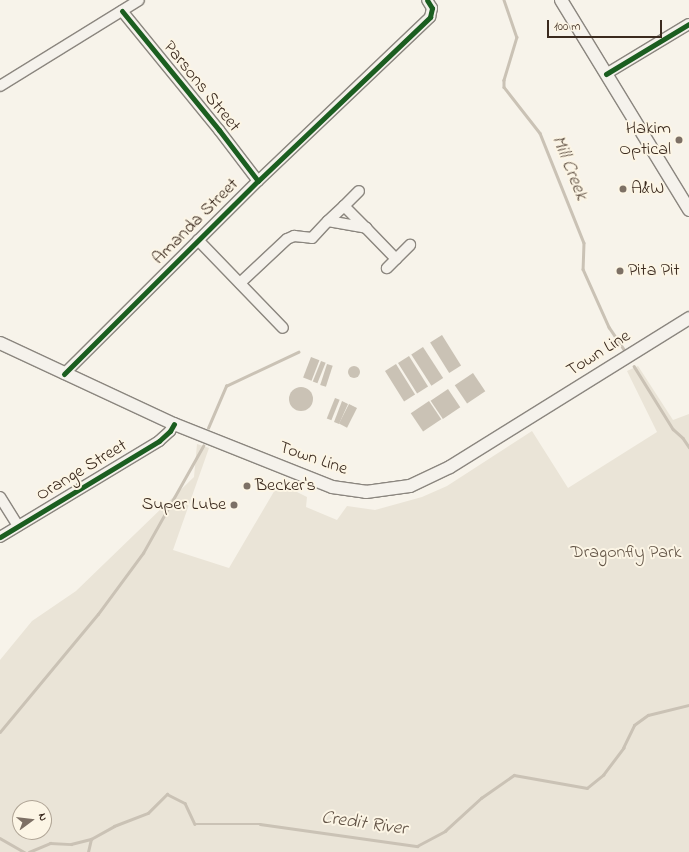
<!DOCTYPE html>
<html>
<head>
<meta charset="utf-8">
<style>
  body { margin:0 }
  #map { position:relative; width:689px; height:852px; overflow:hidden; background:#f7f3ea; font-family:"Indie Flower",sans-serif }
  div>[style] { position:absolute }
  .green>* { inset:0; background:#eae4d7 }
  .water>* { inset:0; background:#cac2b5; transform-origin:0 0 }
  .round { border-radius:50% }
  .stream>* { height:2.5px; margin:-1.25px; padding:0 1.25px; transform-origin:1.25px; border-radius:1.25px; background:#cac2b5 }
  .roads { filter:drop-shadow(1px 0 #8b867f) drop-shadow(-1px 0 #8b867f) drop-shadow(0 1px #8b867f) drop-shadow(0 -1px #8b867f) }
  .minor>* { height:10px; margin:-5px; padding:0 5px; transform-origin:5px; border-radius:5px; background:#f5f2ec }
  .major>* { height:12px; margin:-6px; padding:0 6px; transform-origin:6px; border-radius:6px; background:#f5f2ec }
  .cycleway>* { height:5px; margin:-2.5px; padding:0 2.5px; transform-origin:2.5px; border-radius:2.5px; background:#1b5e20 }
  .dots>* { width:11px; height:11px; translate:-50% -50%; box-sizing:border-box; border:2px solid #fcf5e5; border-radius:50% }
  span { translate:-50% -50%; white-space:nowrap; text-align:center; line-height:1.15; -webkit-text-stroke:4px #fcf5e5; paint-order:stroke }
  .street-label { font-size:18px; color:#3b2a1e }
  .poi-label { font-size:18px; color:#3b2a1e }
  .right { translate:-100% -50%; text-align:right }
  .left { translate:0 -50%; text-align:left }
  .park-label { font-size:18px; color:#645648 }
  .water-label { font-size:19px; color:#605144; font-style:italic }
  .north { position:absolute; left:12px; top:800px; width:40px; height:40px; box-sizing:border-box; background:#fcf5e5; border:1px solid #afa495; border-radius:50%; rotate:75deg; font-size:11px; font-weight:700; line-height:16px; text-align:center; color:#3b2a1e }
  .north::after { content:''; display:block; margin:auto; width:14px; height:18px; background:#7d7065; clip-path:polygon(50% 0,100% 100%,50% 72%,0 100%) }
  .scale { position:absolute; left:547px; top:20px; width:115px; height:18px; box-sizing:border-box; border:2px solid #3b2a1e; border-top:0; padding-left:5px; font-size:12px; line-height:14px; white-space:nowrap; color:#3b2a1e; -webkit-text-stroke:3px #fcf5e5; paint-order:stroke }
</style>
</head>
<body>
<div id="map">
  <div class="green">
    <div style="clip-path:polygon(evenodd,638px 366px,673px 420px,689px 414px,689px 852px,0 852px,0 660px,32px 621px,76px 591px,194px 477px,197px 444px,209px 448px,173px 550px,229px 568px,279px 483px,307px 497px,306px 507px,337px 520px,347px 506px,375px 510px,422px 497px,447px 486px,532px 431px,568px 488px,657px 432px,627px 371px,638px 366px,20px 808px,44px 808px,44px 832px,20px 832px,20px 808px)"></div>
  </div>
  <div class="water">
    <div style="left:442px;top:335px;width:36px;height:14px;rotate:58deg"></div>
    <div style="left:423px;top:347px;width:37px;height:14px;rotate:57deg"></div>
    <div style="left:409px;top:356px;width:36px;height:13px;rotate:58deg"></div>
    <div style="left:311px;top:357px;width:9px;height:22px;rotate:21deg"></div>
    <div style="left:321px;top:361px;width:5px;height:22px;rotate:22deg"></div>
    <div style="left:327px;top:364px;width:6px;height:22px;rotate:18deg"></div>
    <div style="left:396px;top:364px;width:36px;height:13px;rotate:58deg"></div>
    <div class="round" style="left:348px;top:366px;width:12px;height:12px"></div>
    <div style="left:473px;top:373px;width:22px;height:22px;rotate:56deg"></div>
    <div class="round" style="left:289px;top:387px;width:24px;height:24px"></div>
    <div style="left:448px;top:389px;width:22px;height:21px;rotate:56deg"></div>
    <div style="left:335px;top:398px;width:5px;height:22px;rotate:22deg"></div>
    <div style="clip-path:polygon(342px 401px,348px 404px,339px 424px,334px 422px)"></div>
    <div style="left:429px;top:401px;width:22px;height:22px;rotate:56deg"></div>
    <div style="left:349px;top:404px;width:9px;height:22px;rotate:27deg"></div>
  </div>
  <div class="stream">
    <div style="left:504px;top:0;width:39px;rotate:71deg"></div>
    <div style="left:517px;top:37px;width:45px;rotate:106.8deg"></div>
    <div style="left:504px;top:80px;width:7px;rotate:90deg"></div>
    <div style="left:504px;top:87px;width:58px;rotate:52deg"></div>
    <div style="left:540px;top:133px;width:118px;rotate:68.2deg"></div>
    <div style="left:584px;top:243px;width:26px;rotate:92deg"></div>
    <div style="left:583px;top:269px;width:64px;rotate:65.9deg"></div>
    <div style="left:609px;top:327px;width:29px;rotate:56deg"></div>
    <div style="left:634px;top:366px;width:74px;rotate:58.2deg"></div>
    <div style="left:673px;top:429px;width:13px;rotate:42deg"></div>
    <div style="left:683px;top:438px;width:11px;rotate:56deg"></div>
    <div style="left:208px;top:428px;width:46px;rotate:-66.8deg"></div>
    <div style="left:226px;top:386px;width:80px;rotate:-25.3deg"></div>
    <div style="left:0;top:732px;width:153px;rotate:-50.3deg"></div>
    <div style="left:98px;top:614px;width:76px;rotate:-53.6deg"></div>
    <div style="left:143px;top:553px;width:123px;rotate:-60.7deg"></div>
    <div style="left:0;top:838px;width:28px;rotate:30deg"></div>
    <div style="left:29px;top:852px;width:23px;rotate:-23deg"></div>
    <div style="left:50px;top:843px;width:21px;rotate:3deg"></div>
    <div style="left:71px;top:844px;width:21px;rotate:-14deg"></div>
    <div style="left:91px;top:839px;width:26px;rotate:-29deg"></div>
    <div style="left:114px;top:826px;width:36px;rotate:-21deg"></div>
    <div style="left:148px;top:813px;width:27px;rotate:-45deg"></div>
    <div style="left:167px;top:794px;width:20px;rotate:27deg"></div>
    <div style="left:185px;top:803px;width:23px;rotate:65deg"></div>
    <div style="left:195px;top:824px;width:65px"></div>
    <div style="left:260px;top:824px;width:159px;rotate:8deg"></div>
    <div style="left:417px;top:846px;width:32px;rotate:-28deg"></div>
    <div style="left:445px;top:831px;width:49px;rotate:-42.5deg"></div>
    <div style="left:481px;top:798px;width:40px;rotate:-34.9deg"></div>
    <div style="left:514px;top:775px;width:74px;rotate:10.1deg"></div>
    <div style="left:587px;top:788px;width:21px;rotate:-39deg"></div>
    <div style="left:603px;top:775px;width:34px;rotate:-53deg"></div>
    <div style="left:623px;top:748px;width:25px;rotate:-64deg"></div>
    <div style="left:634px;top:725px;width:17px;rotate:-36deg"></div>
    <div style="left:648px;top:715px;width:42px;rotate:-13.7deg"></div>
    <div style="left:88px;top:852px;width:13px;rotate:-77deg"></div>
  </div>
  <div class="roads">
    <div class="minor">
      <div style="left:122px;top:11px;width:154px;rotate:50.8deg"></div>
      <div style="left:219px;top:130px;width:64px;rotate:52.6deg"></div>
      <div style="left:606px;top:74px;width:97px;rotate:-31.1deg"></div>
      <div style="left:0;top:86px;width:163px;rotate:-31.7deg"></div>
      <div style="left:344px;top:206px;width:21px;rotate:-45deg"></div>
      <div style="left:328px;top:221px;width:22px;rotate:-43deg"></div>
      <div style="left:344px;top:206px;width:31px;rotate:45deg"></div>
      <div style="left:198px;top:240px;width:122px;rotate:46deg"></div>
      <div style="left:396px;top:259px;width:20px;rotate:-45deg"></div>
      <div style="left:240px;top:283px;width:64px;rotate:-43.1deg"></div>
      <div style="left:287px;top:239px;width:8px;rotate:-23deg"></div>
      <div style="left:294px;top:236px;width:18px;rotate:6deg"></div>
      <div style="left:312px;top:238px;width:23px;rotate:-47deg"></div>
      <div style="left:328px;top:221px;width:39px;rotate:10deg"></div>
      <div style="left:366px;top:228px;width:43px;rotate:45.9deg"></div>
      <div style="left:396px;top:259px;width:13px;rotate:135deg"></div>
      <div style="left:64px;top:374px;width:274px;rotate:-44.9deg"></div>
      <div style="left:258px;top:181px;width:238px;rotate:-43.6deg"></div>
      <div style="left:430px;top:17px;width:9px;rotate:-77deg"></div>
      <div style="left:432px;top:8px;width:9px;rotate:-122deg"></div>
      <div style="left:0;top:497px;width:34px;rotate:58deg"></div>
      <div style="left:0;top:537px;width:186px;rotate:-31.1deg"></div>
      <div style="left:159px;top:441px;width:15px;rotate:-42deg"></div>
      <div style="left:170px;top:431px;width:8px;rotate:-60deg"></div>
    </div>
    <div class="major">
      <div style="left:561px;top:0;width:246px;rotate:58.6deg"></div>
      <div style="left:0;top:343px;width:192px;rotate:25deg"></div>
      <div style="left:174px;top:424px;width:170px;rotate:21.7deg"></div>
      <div style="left:332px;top:487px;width:34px;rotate:8deg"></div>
      <div style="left:366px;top:492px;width:44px;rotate:-7.8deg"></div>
      <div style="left:410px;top:486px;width:44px;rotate:-25.4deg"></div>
      <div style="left:450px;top:467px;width:282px;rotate:-31.9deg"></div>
    </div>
  </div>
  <div class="cycleway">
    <div style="left:122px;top:11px;width:154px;rotate:50.8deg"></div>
    <div style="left:219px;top:130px;width:64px;rotate:52.6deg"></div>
    <div style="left:606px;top:74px;width:97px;rotate:-31.1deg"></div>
    <div style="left:64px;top:374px;width:274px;rotate:-44.9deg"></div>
    <div style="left:258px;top:181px;width:238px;rotate:-43.6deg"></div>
    <div style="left:430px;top:17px;width:9px;rotate:-77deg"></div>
    <div style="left:432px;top:8px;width:9px;rotate:-122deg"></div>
    <div style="left:0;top:537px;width:186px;rotate:-31.1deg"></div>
    <div style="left:159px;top:441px;width:15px;rotate:-42deg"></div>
    <div style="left:170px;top:431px;width:8px;rotate:-60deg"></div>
  </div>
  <div class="dots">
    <div style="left:679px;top:140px;background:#7d7065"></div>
    <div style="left:623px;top:189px;background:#7d7065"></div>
    <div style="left:620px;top:271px;background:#7d7065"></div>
    <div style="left:247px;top:486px;background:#7d7065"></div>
    <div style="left:234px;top:505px;background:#7d7065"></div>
  </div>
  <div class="street-label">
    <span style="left:201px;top:87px;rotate:51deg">Parsons Street</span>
    <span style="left:196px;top:222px;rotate:-45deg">Amanda Street</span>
    <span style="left:599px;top:354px;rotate:-32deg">Town Line</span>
    <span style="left:313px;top:459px;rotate:19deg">Town Line</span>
    <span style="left:82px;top:471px;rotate:-31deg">Orange Street</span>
  </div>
  <div class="poi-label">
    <span class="right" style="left:671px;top:140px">Hakim<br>Optical</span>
    <span class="left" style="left:631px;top:189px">A&amp;W</span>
    <span class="left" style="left:628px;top:271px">Pita Pit</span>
    <span class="left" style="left:255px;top:486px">Becker's</span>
    <span class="right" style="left:226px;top:505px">Super Lube</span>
  </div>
  <div class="park-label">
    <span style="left:626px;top:553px">Dragonfly Park</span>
  </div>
  <div class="water-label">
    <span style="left:569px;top:168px;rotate:68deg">Mill Creek</span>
    <span style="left:364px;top:824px;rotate:8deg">Credit River</span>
  </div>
  <div class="north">N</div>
  <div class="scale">100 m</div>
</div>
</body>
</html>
